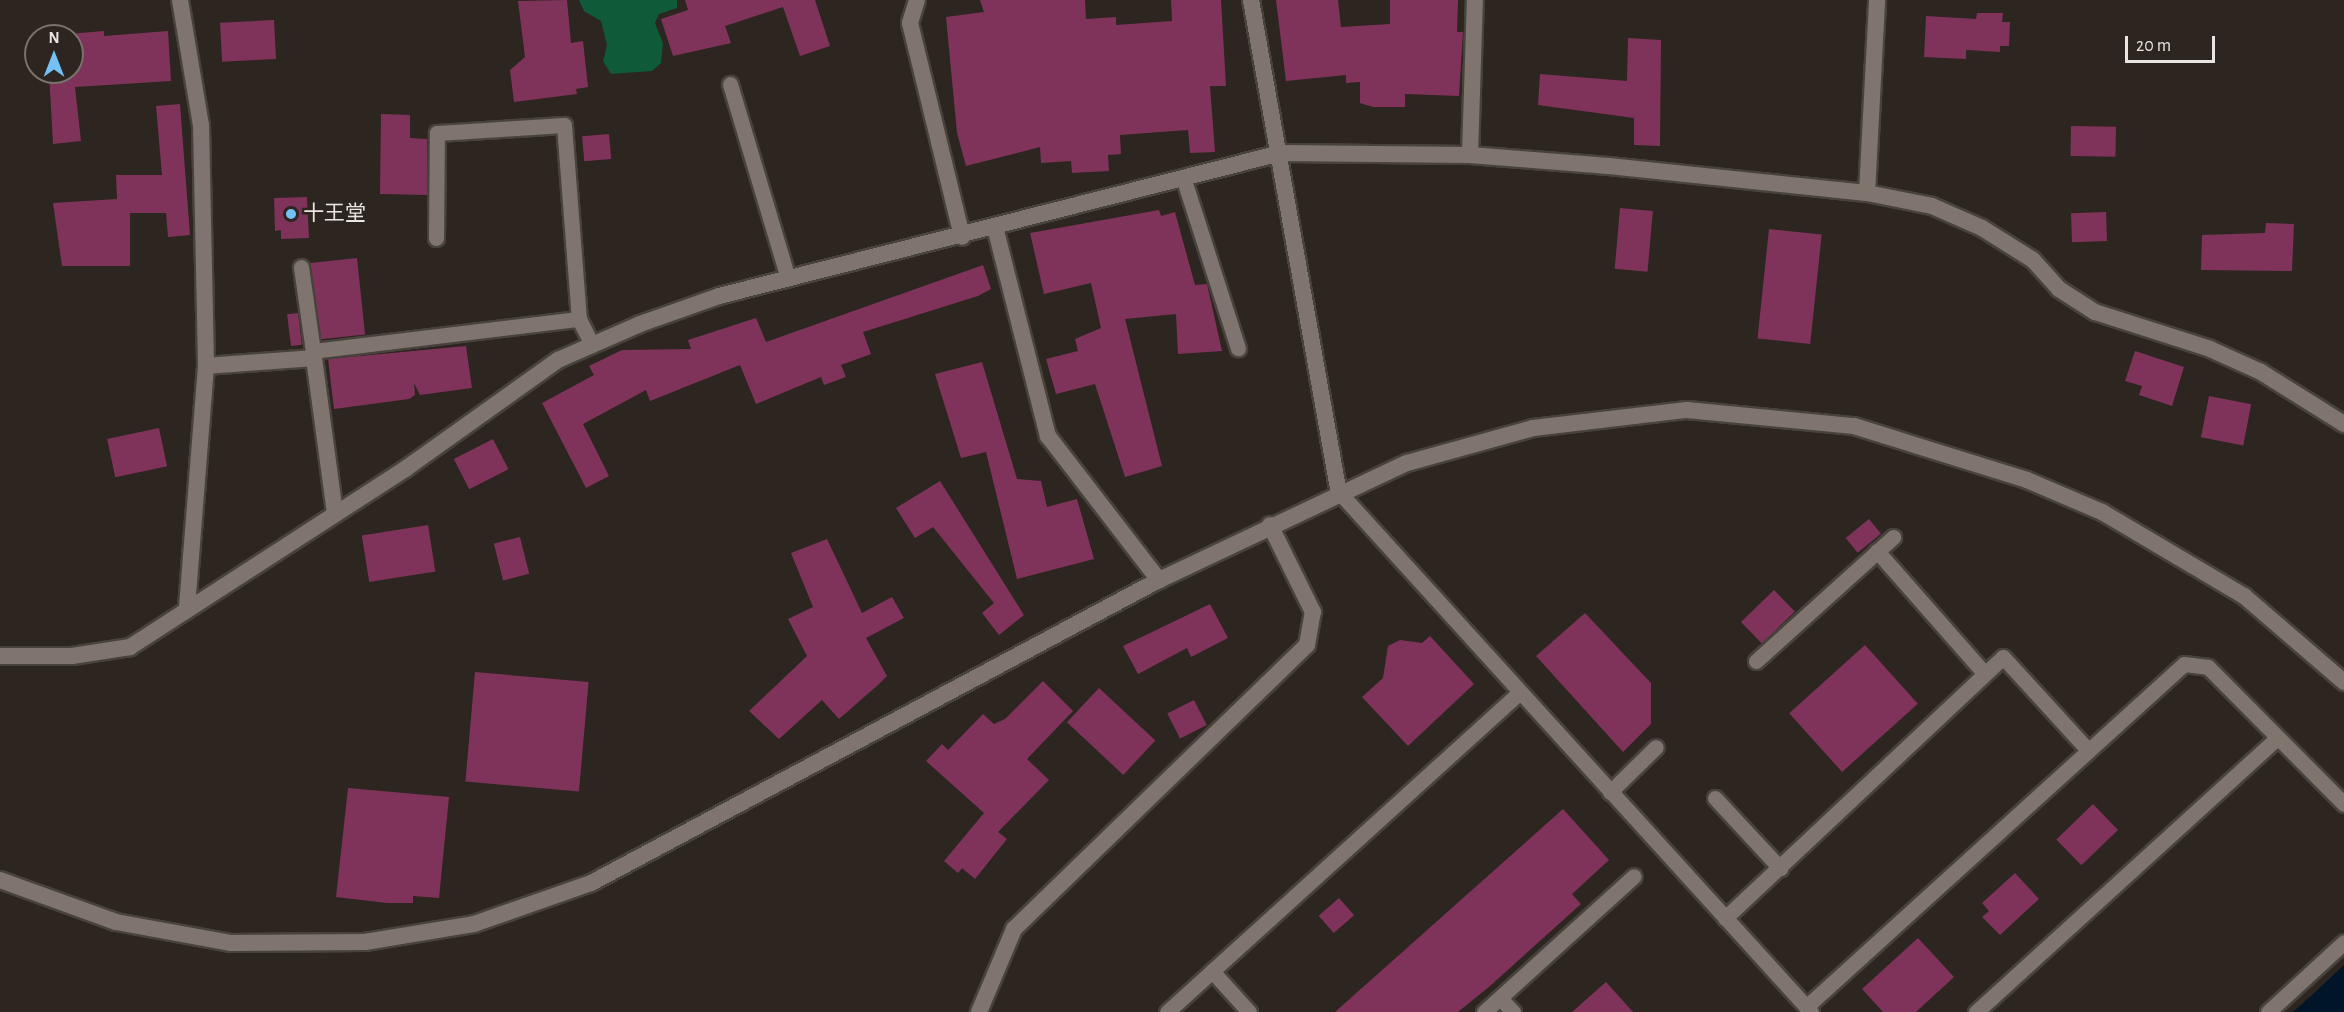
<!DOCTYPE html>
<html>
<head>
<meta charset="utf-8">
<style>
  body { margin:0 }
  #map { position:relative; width:2344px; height:1012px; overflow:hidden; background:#2d251f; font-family:"Alegreya Sans","Noto Sans JP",sans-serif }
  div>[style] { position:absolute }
  .green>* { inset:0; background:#0e5a39 }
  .water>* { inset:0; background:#001527 }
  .building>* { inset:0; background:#7f335a; transform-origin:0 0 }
  .roads { filter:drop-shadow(2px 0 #48423d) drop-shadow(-2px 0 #48423d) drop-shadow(0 2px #48423d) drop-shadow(0 -2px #48423d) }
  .service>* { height:15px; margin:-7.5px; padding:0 7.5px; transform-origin:7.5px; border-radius:7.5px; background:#7f756e }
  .minor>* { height:16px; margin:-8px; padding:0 8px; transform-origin:8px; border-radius:8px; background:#7f756e }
  .tertiary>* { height:16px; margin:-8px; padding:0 8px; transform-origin:8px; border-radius:8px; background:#7f756e }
  .dots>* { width:16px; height:16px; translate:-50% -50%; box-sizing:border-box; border:3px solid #2d251f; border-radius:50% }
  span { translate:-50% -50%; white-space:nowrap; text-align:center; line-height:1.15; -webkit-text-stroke:5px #2d251f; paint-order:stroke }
  .poi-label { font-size:21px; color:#eae5e1 }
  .left { translate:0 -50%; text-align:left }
  .north { position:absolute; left:24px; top:24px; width:60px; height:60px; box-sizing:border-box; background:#2d251f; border:2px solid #79726d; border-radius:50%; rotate:0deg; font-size:16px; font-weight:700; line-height:24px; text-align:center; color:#eae5e1 }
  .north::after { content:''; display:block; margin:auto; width:21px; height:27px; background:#75c0f6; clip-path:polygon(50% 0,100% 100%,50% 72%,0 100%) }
  .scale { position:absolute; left:2125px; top:36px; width:90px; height:27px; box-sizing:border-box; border:3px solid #eae5e1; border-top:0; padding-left:8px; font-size:18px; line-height:21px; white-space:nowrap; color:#eae5e1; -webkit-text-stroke:4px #2d251f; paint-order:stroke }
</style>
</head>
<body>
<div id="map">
  <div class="green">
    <div style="clip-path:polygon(579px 0,677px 0,677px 8px,659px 14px,655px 23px,663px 43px,661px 63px,652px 71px,611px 74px,603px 61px,607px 45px,601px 21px,584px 11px)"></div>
  </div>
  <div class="water">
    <div style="clip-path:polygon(2344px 965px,2344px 1012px,2293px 1012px,2312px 995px)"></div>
  </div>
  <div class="building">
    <div style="clip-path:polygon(567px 0,571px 43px,583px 41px,588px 87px,576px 89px,577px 94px,514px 102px,510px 70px,525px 57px,518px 1px)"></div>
    <div style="clip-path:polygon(685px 0,815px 0,830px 46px,800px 56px,783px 7px,725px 26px,731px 43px,673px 56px,661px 19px,688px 10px)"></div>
    <div style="clip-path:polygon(980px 0,1085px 0,1086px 19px,1116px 17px,1116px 25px,1172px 21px,1171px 0,1221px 0,1226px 86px,1210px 86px,1215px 152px,1190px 153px,1188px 130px,1120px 135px,1121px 154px,1108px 155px,1109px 171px,1072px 173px,1071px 161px,1041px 163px,1040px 147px,966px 166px,957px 133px,946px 17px,984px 12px)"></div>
    <div style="clip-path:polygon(1276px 0,1338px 0,1341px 27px,1390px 24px,1390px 0,1458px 0,1457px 32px,1463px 32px,1459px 96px,1405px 94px,1405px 107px,1373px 107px,1360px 103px,1360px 82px,1346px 83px,1346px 75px,1286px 81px)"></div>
    <div style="clip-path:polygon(1977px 13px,2003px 13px,2002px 22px,2010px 22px,2009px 46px,2000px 46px,2000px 52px,1966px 50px,1966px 59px,1924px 57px,1926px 16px,1976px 19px)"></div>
    <div style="left:274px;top:20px;width:39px;height:54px;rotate:87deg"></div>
    <div style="clip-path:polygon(104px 31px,104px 36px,168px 31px,171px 81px,75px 87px,81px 141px,53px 144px,49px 72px,72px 72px,68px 34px)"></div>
    <div style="clip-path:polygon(1628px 38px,1661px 40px,1660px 146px,1634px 145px,1634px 118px,1538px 105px,1540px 74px,1627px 81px)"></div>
    <div style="clip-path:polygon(180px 104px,190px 235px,168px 237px,166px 213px,130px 213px,130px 266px,62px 266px,53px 203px,117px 199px,116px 175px,162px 175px,156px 106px)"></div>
    <div style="clip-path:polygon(381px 114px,410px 115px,410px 138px,427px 139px,427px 195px,380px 194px)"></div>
    <div style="left:2071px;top:126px;width:45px;height:30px;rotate:1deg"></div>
    <div style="left:609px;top:134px;width:25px;height:27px;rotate:85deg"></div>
    <div style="clip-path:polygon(307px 197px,309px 238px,281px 239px,281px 230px,275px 231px,274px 198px)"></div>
    <div style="left:1620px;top:208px;width:33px;height:61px;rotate:5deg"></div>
    <div style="clip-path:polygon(1159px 210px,1161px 216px,1175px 212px,1195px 285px,1207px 284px,1222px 351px,1178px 354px,1176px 314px,1125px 319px,1162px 466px,1125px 477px,1095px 384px,1056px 394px,1046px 359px,1078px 351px,1075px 339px,1101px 328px,1091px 283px,1044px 294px,1030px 233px)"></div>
    <div style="left:2106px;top:212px;width:29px;height:35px;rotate:88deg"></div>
    <div style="clip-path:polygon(2266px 223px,2294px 224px,2292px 271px,2201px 270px,2202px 235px,2265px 233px)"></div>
    <div style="left:1769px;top:229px;width:53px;height:110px;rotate:6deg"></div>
    <div style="left:357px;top:258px;width:77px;height:47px;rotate:84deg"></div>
    <div style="clip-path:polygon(983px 265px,991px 289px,978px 296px,863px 332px,871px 354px,841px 365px,846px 377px,824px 385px,821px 377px,756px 404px,740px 365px,650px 401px,646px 390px,583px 424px,609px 476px,586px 488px,542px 403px,594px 375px,589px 366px,622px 350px,691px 349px,688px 340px,756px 318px,766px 342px)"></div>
    <div style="left:298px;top:313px;width:32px;height:11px;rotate:83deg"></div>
    <div style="clip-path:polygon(466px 346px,472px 388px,420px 395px,414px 383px,415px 395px,409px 399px,334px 409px,328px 359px)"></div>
    <div style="clip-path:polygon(2135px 351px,2184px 367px,2172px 406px,2139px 395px,2142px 386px,2125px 381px)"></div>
    <div style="clip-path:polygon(982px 362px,1017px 479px,1041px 481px,1047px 507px,1077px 499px,1094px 559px,1017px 579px,986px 452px,961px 458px,935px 374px)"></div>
    <div style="left:2209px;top:396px;width:43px;height:42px;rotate:11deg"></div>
    <div style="left:159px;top:428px;width:39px;height:53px;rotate:78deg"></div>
    <div style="left:493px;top:439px;width:34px;height:44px;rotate:63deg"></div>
    <div style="clip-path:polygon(940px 481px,1024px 615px,999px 635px,982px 613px,994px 603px,933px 527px,915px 538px,896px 508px)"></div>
    <div style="left:1869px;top:519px;width:19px;height:30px;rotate:51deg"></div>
    <div style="left:428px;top:525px;width:47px;height:67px;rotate:81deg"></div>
    <div style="left:520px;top:537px;width:38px;height:27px;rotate:76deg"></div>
    <div style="clip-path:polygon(827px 539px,862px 613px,892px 597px,904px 618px,866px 638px,887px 676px,879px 684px,839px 719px,822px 700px,779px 739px,749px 711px,807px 656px,788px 619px,813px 607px,791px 553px)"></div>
    <div style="left:1774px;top:590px;width:30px;height:46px;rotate:46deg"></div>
    <div style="clip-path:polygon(1210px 604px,1228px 638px,1191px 657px,1187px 648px,1138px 674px,1123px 646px)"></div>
    <div style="clip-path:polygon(1585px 613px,1651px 683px,1651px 724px,1623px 752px,1536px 656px)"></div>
    <div style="clip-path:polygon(1430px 636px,1474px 684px,1408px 746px,1362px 697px,1383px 678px,1388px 646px,1400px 640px,1422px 643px)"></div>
    <div style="left:1865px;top:645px;width:79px;height:102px;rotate:48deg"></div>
    <div style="left:475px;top:672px;width:114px;height:110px;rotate:5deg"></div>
    <div style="clip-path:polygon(1043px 681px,1073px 711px,1027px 759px,1049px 780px,998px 832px,1007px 839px,975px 879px,962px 868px,958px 873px,944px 861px,984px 813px,926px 761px,942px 744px,948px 750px,983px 714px,994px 724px,1005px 719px)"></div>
    <div style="left:1099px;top:688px;width:77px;height:47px;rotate:43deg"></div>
    <div style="left:1194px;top:700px;width:28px;height:30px;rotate:63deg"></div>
    <div style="clip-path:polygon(348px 788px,449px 797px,439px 898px,413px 896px,413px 903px,387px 903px,336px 897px)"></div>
    <div style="left:2093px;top:804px;width:36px;height:51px;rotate:46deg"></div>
    <div style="clip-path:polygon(1563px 809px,1609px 860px,1572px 894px,1581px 904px,1490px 986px,1458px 1012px,1335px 1012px)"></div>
    <div style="clip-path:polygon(2015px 873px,2039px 899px,2000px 935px,1982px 917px,1989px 911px,1982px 903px)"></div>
    <div style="left:1339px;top:898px;width:23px;height:27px;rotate:49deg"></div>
    <div style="clip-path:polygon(1918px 938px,1954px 977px,1916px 1012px,1883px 1012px,1862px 989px)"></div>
    <div style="clip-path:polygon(1606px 982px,1633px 1012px,1572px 1012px)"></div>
  </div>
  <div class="roads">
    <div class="service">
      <div style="left:730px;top:84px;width:203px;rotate:73.4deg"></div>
      <div style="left:1183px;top:177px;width:180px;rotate:72.2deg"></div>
      <div style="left:436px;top:238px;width:105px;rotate:-89.5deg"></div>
      <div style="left:437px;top:133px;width:127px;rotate:-3.6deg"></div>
      <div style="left:564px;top:125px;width:195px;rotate:85.6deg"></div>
      <div style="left:579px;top:319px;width:29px;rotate:63deg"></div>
      <div style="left:301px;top:267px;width:92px;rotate:81.9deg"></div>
      <div style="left:313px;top:351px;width:268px;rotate:-6.9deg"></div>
      <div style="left:1339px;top:492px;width:702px;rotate:47.77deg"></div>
      <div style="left:1877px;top:551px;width:162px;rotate:48.7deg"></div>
      <div style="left:1756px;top:661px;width:185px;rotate:-42.1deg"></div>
      <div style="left:1610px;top:792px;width:64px;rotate:-44.4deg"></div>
      <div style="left:1715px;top:798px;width:96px;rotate:47.1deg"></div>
      <div style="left:1725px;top:918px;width:381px;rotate:-43.2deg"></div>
      <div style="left:2003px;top:657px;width:126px;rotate:47.6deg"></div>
      <div style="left:1212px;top:971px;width:55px;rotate:47.9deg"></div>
      <div style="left:1500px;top:998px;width:19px;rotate:47deg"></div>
      <div style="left:1806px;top:1007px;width:510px;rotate:-42.22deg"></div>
      <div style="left:2184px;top:664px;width:24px;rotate:7deg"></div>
      <div style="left:2208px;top:667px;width:193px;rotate:45.2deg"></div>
      <div style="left:1167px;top:1012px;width:476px;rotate:-42.2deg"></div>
      <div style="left:1484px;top:1012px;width:202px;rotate:-42.2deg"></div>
      <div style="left:1976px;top:1012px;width:407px;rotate:-42.3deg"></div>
      <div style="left:2268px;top:1012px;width:103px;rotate:-42.6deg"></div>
    </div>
    <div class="minor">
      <div style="left:180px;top:0;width:127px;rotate:80.5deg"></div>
      <div style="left:201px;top:125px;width:241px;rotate:88.8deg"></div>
      <div style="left:206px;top:366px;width:245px;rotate:94.5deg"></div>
      <div style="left:917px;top:0;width:24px;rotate:107deg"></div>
      <div style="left:910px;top:23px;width:220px;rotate:76.3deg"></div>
      <div style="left:1251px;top:0;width:500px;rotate:79.9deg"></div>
      <div style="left:1470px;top:155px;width:155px;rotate:-88.2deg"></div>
      <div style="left:1867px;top:193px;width:193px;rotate:-87deg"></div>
      <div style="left:995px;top:227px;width:216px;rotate:75.8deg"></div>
      <div style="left:1048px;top:436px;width:182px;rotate:52.4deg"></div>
      <div style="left:206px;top:366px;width:108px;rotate:-4.2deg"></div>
      <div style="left:314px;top:358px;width:156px;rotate:82.3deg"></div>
      <div style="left:0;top:656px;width:72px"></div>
      <div style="left:72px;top:656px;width:59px;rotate:-8.8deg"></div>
      <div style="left:130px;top:647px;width:328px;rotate:-32.9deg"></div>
      <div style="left:405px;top:469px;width:188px;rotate:-35.5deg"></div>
      <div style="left:558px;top:360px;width:90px;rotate:-23.7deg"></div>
      <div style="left:640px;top:324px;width:84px;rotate:-19.5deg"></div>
      <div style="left:719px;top:296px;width:580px;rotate:-14.28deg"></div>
      <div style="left:1281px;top:153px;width:189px;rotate:0.6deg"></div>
      <div style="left:1470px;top:155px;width:139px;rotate:4.5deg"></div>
      <div style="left:1609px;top:166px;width:259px;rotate:6deg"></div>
      <div style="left:1867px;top:193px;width:66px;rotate:11.3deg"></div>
      <div style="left:1932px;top:206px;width:55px;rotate:23.7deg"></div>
      <div style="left:1982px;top:228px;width:60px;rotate:32.1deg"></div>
      <div style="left:2033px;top:260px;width:39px;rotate:48deg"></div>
      <div style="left:2059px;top:289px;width:43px;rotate:32.6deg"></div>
      <div style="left:2095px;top:312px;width:121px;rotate:17.8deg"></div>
      <div style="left:2210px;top:349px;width:56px;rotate:24.3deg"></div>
      <div style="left:2261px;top:372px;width:98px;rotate:32.1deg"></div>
      <div style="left:979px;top:1012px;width:90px;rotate:-67.1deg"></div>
      <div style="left:1014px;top:929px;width:408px;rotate:-44.1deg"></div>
      <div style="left:1307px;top:645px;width:34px;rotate:-80deg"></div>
      <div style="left:1313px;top:612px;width:97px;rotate:-116.3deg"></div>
    </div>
    <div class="tertiary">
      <div style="left:0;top:880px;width:123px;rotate:19.9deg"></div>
      <div style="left:116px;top:922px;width:116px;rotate:10.4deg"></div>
      <div style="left:230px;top:943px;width:135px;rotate:-0.4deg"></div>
      <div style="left:365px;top:942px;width:110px;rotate:-9.4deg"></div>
      <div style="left:474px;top:924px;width:124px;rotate:-19.3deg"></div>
      <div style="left:591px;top:883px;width:644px;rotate:-28.08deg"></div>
      <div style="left:1159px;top:580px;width:274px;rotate:-25.3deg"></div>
      <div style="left:1407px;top:463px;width:131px;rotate:-15.5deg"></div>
      <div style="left:1533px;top:428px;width:155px;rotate:-6.7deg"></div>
      <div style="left:1687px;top:410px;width:168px;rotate:5.5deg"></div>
      <div style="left:1854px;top:426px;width:181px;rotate:17.3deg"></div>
      <div style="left:2027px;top:480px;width:82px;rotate:23.1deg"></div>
      <div style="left:2102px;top:512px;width:165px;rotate:30.6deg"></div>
      <div style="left:2244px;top:596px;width:132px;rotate:40.7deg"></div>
    </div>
  </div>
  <div class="dots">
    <div style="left:291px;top:214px;background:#75c0f6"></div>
  </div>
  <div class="poi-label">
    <span class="left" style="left:303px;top:214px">十王堂</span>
  </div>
  <div class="north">N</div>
  <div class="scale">20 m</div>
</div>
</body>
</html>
